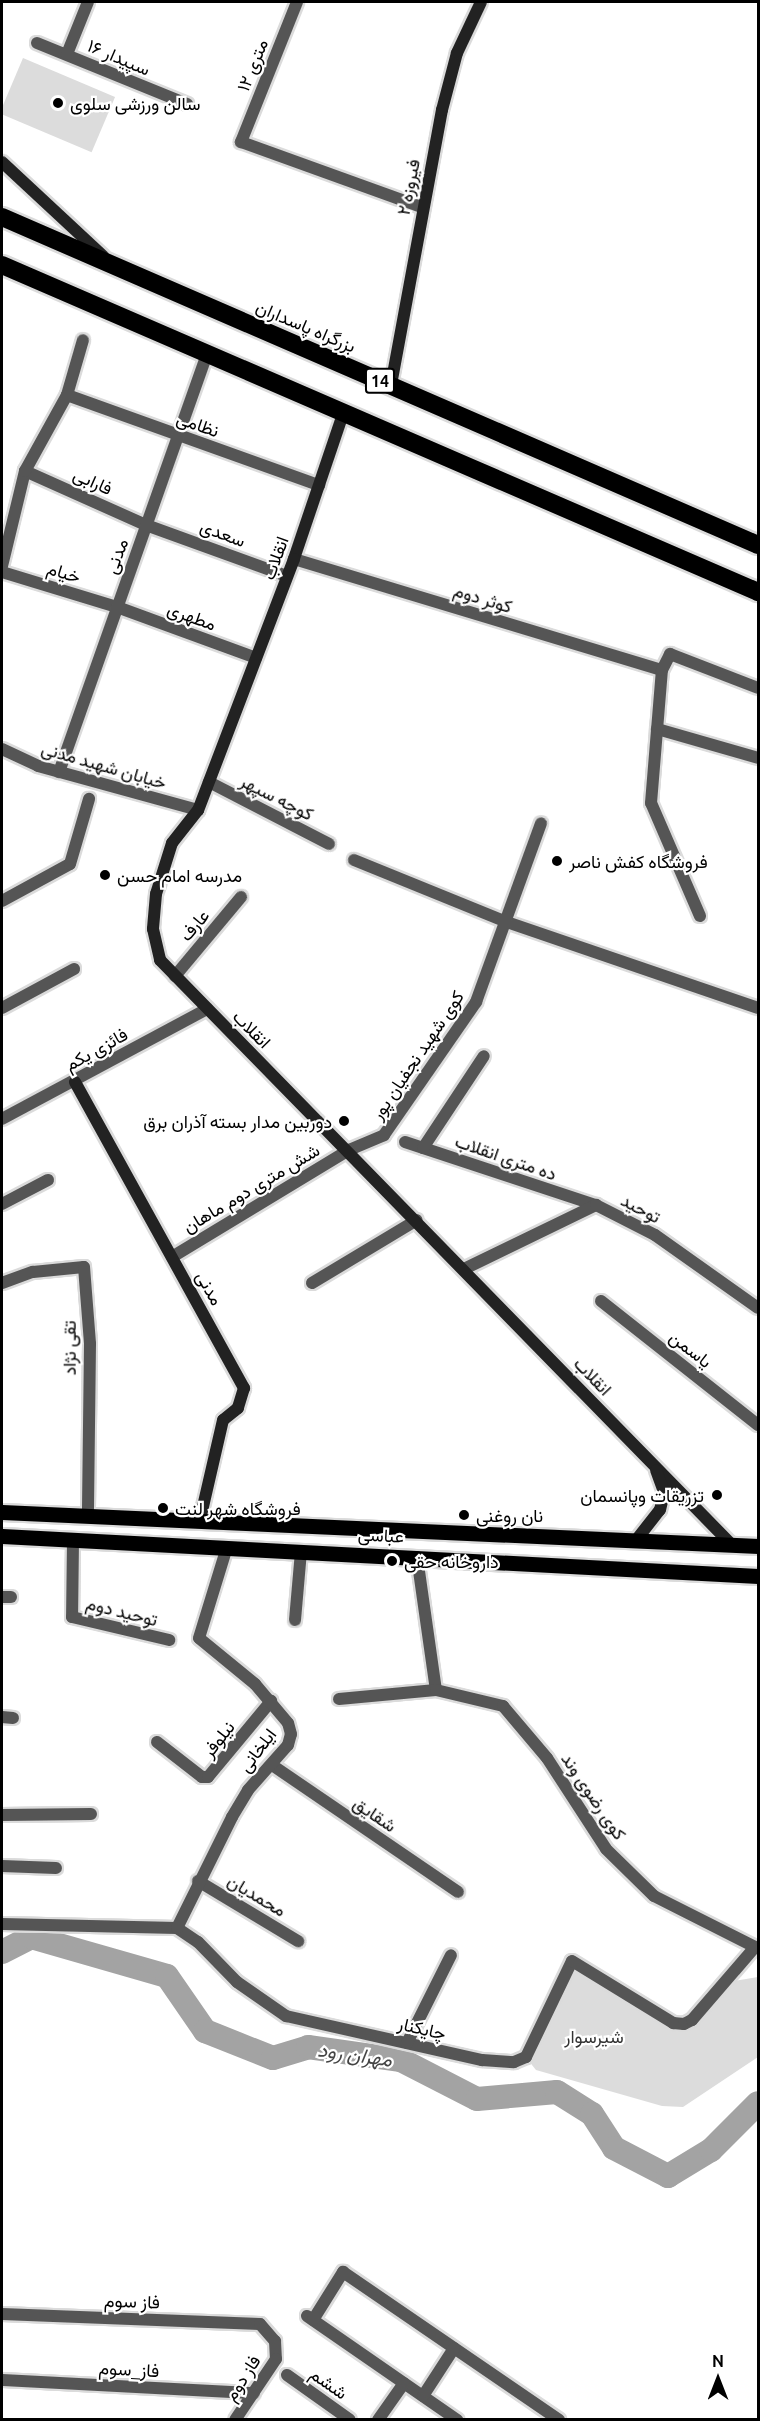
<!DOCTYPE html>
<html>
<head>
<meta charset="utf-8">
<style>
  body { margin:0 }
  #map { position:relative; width:760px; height:2421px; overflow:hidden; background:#fff; font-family:Ubuntu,Vazirmatn,sans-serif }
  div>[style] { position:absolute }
  .green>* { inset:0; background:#dcdcdc; transform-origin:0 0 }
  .river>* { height:24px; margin:-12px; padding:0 12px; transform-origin:12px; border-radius:12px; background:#a3a3a3 }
  .roads { filter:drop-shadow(2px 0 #dbdbdb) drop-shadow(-2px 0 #dbdbdb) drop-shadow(0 2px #dbdbdb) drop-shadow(0 -2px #dbdbdb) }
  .street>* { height:12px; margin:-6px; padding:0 6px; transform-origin:6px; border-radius:6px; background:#555 }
  .secondary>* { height:12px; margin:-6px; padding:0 6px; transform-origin:6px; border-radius:6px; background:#222 }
  .primary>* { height:15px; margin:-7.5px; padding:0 7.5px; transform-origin:7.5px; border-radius:7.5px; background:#000 }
  .highway>* { height:18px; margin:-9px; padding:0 9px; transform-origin:9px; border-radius:9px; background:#000 }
  .dots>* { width:16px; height:16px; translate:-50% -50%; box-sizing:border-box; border:3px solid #fff; border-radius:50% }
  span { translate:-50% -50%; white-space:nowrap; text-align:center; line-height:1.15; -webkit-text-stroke:4.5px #fff; paint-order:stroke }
  .shield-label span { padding:2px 4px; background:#fff; border:2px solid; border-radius:4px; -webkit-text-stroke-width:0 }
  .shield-label { font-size:16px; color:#000; font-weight:700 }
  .street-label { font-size:18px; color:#000 }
  .poi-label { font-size:18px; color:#000 }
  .left { translate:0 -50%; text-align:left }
  .right { translate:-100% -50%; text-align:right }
  .park-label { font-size:18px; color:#333 }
  .water-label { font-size:20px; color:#444; font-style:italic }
  .frame { position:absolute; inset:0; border:3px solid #000; pointer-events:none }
  .north { position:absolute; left:688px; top:2349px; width:60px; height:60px; -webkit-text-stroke:4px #fff; paint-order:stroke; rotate:0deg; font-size:16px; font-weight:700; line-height:24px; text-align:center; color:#000 }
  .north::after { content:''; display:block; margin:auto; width:21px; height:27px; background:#000; clip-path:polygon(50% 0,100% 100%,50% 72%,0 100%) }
</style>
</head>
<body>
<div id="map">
  <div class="green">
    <div style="left:23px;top:58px;width:100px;height:60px;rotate:23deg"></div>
    <div style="clip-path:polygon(573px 1971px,650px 2011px,681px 2032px,692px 2027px,728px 1982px,758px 1977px,758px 2057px,683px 2107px,662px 2106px,536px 2070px,528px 2060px)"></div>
  </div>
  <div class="river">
    <div style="left:2px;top:1952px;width:33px;rotate:-27deg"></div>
    <div style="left:31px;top:1937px;width:141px;rotate:16deg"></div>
    <div style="left:167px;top:1976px;width:67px;rotate:55.4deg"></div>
    <div style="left:205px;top:2031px;width:73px;rotate:21.7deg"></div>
    <div style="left:273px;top:2058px;width:37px;rotate:-17deg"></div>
    <div style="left:308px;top:2047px;width:94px;rotate:8deg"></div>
    <div style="left:401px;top:2060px;width:85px;rotate:27.2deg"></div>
    <div style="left:477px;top:2099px;width:80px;rotate:-5deg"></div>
    <div style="left:557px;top:2092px;width:41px;rotate:32.2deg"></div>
    <div style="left:592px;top:2114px;width:40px;rotate:57.1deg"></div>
    <div style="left:614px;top:2148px;width:61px;rotate:27.4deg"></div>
    <div style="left:668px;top:2176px;width:50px;rotate:-31.2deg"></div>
    <div style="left:711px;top:2150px;width:66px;rotate:-45deg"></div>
  </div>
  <div class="roads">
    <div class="street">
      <div style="left:297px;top:2px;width:151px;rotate:111.8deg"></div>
      <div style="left:241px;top:142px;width:192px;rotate:19.8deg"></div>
      <div style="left:37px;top:43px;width:162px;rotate:22.1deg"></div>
      <div style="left:67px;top:54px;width:56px;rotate:-68deg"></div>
      <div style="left:67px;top:395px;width:268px;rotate:19.7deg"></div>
      <div style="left:25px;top:471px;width:133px;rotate:24.1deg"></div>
      <div style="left:146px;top:525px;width:150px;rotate:19.9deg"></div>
      <div style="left:294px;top:559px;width:384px;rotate:16.8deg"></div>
      <div style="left:2px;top:566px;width:98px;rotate:-76.4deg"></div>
      <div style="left:25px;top:471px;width:87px;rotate:-61.1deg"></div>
      <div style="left:67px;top:395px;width:57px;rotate:-73.8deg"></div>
      <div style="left:2px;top:572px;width:120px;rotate:16.9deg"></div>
      <div style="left:117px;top:607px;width:148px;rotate:20.1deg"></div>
      <div style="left:657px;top:729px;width:105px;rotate:16deg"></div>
      <div style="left:2px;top:749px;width:40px;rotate:25deg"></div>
      <div style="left:38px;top:766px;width:166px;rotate:15.4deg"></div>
      <div style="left:59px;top:772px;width:444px;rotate:-70.5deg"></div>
      <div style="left:209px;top:782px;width:135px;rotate:27.3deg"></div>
      <div style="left:354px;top:860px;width:162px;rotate:22.1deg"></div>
      <div style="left:504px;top:921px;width:268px;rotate:18.9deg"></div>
      <div style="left:2px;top:901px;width:77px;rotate:-28.6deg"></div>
      <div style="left:70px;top:864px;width:68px;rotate:-73.7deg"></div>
      <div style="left:700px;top:916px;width:123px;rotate:-113.4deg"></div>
      <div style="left:651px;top:803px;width:133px;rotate:-85.3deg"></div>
      <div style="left:662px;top:670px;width:18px;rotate:-63deg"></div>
      <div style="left:670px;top:654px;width:94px;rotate:21.1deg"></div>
      <div style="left:175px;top:976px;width:103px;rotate:-50.1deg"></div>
      <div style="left:2px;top:1008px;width:82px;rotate:-28.4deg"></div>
      <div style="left:2px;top:1119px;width:233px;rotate:-28.2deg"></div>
      <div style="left:405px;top:1142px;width:201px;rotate:18.3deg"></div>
      <div style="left:423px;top:1148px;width:110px;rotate:-56.5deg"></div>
      <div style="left:2px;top:1204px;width:52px;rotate:-27.6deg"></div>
      <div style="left:172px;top:1257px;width:207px;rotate:-31.2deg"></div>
      <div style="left:349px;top:1150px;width:38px;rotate:-23deg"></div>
      <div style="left:384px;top:1135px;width:162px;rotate:-55.3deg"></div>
      <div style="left:476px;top:1002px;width:190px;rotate:-70deg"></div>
      <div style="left:464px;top:1269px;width:147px;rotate:-25.9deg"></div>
      <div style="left:596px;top:1205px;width:66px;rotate:27deg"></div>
      <div style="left:655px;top:1235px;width:126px;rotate:35.3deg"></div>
      <div style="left:2px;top:1283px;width:33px;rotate:-20deg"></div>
      <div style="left:33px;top:1272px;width:51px;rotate:-5.6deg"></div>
      <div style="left:84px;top:1267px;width:77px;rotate:85.5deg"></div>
      <div style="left:90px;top:1344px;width:171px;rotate:90.7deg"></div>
      <div style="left:312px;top:1283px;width:122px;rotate:-31deg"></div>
      <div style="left:601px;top:1301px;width:200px;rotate:38.3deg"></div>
      <div style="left:73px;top:1540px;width:77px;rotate:90.7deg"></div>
      <div style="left:72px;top:1617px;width:100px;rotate:13.3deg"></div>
      <div style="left:417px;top:1557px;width:134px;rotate:81.9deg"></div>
      <div style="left:2px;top:1597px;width:9px"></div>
      <div style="left:295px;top:1620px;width:69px;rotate:-85deg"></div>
      <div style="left:339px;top:1699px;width:97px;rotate:-5.3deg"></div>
      <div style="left:436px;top:1690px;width:69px;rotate:13.4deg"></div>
      <div style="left:503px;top:1706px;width:68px;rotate:49.8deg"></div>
      <div style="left:547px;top:1758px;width:108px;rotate:57deg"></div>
      <div style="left:606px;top:1849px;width:67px;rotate:44.4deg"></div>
      <div style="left:654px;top:1896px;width:113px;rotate:26.8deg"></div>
      <div style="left:2px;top:1717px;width:11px;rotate:5deg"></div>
      <div style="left:157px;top:1742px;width:57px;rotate:37.9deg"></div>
      <div style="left:202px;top:1777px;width:6px"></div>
      <div style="left:208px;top:1777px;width:99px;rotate:-50.3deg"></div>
      <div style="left:272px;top:1765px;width:225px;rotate:34.3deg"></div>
      <div style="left:2px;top:1815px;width:89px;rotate:-0.6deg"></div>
      <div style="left:2px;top:1866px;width:54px;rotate:2.1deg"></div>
      <div style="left:198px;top:1881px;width:117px;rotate:31deg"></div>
      <div style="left:2px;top:1924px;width:175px;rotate:1.3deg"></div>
      <div style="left:177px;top:1928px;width:25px;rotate:34deg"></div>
      <div style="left:198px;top:1942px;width:56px;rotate:45.7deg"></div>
      <div style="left:237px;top:1982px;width:60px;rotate:34.8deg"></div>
      <div style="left:286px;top:2016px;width:201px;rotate:12.7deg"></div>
      <div style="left:482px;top:2060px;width:32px;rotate:4deg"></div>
      <div style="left:514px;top:2062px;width:13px;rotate:-23deg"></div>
      <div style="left:526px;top:2057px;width:106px;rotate:-64.4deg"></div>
      <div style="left:572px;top:1961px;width:119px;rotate:31.5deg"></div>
      <div style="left:673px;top:2023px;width:11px;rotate:5deg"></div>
      <div style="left:684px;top:2024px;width:9px;rotate:-27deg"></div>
      <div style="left:692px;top:2020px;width:96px;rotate:-49.2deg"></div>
      <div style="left:177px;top:1928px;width:124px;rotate:-63.6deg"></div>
      <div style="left:232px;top:1817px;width:31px;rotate:-59deg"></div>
      <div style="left:248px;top:1790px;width:60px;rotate:-48.4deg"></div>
      <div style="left:288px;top:1745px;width:11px;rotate:-75deg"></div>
      <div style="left:291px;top:1734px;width:11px;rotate:-105deg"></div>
      <div style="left:288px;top:1723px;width:51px;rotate:-130.2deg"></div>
      <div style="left:255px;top:1684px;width:72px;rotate:-140.6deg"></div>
      <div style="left:199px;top:1638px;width:95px;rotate:-72.9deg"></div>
      <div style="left:407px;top:2043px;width:98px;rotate:-63.4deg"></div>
      <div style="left:2px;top:2314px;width:258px;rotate:2.2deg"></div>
      <div style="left:260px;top:2324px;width:23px;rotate:49deg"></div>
      <div style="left:275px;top:2341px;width:18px;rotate:87deg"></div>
      <div style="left:276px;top:2359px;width:73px;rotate:123.9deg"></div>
      <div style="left:307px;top:2316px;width:183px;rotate:34.7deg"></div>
      <div style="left:313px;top:2320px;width:57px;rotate:-58deg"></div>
      <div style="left:343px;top:2272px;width:262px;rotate:34.4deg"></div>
      <div style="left:287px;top:2375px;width:77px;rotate:35.5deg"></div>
      <div style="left:2px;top:2380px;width:252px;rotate:3deg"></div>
      <div style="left:423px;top:2396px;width:57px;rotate:-57.1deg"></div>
      <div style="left:378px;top:2420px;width:45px;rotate:-54.9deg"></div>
    </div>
    <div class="secondary">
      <div style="left:2px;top:162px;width:138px;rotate:42.9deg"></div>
      <div style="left:391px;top:385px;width:280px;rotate:-79.5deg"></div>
      <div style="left:442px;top:110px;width:59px;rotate:-75.3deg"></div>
      <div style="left:457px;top:53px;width:56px;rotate:-64.8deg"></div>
      <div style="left:344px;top:411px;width:156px;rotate:108.7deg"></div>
      <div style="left:294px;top:559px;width:269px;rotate:110.9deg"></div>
      <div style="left:198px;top:810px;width:42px;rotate:128.2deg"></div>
      <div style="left:172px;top:843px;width:53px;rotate:107.4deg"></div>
      <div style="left:156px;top:894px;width:35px;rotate:95deg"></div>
      <div style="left:153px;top:929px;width:32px;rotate:77deg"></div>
      <div style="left:160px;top:960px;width:815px;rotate:45.65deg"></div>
      <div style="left:75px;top:1082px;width:350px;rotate:61.1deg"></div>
      <div style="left:244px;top:1388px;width:21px;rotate:107deg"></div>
      <div style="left:238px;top:1408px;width:19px;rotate:141deg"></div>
      <div style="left:223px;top:1420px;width:103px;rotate:103deg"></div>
      <div style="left:637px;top:1539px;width:37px;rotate:-52deg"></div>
      <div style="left:660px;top:1510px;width:18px;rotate:-77deg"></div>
      <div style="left:664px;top:1492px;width:23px;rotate:-110deg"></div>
    </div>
    <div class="primary">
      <div style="left:2px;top:1512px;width:757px;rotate:2.58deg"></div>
      <div style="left:2px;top:1536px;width:757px;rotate:3.03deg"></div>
    </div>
    <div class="highway">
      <div style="left:2px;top:217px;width:824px;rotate:23.45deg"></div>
      <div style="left:2px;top:265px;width:824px;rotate:23.39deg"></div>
    </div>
  </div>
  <div class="dots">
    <div style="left:58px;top:103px;background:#000"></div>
    <div style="left:557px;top:861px;background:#000"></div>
    <div style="left:105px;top:875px;background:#000"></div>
    <div style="left:344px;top:1121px;background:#000"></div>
    <div style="left:717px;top:1495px;background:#000"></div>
    <div style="left:163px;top:1508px;background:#000"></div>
    <div style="left:464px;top:1515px;background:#000"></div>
    <div style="left:392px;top:1561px;background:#000"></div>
  </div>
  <div class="shield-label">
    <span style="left:380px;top:381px">14</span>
  </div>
  <div class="street-label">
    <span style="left:119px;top:57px;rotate:23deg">سپیدار ۱۶</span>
    <span style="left:252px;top:65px;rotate:-68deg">۱۲ متری</span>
    <span style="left:408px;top:187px;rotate:-79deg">فیروزه ٢</span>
    <span style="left:306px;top:326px;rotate:23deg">بزرگراه پاسداران</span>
    <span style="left:198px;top:424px;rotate:19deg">نظامی</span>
    <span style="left:93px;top:481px;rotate:24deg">فارابی</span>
    <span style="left:223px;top:533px;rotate:20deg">سعدی</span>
    <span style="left:116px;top:556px;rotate:-70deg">مدنی</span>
    <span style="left:275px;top:558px;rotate:-70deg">انقلاب</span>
    <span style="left:64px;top:572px;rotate:17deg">خیام</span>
    <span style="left:483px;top:598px;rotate:17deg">کوثر دوم</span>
    <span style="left:192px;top:616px;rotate:20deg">مطهری</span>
    <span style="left:104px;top:765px;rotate:16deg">خیابان شهید مدنی</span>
    <span style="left:277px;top:797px;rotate:27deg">کوچه سپهر</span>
    <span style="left:194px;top:925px;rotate:-50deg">عارف</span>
    <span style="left:252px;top:1029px;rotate:45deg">انقلاب</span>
    <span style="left:96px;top:1049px;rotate:-29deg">فائزی یکم</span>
    <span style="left:417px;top:1055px;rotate:-56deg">کوی شهید نجفیان پور</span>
    <span style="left:506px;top:1157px;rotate:19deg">ده متری انقلاب</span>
    <span style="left:251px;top:1188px;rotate:-31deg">شش متری دوم ماهان</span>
    <span style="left:641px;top:1208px;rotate:28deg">توحید</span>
    <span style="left:210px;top:1288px;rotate:61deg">مدنی</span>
    <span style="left:69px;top:1348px;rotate:-90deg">تقی نژاد</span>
    <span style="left:691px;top:1349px;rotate:38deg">یاسمن</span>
    <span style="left:593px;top:1376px;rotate:46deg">انقلاب</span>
    <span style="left:381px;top:1535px;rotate:3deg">عباسى</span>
    <span style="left:122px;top:1611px;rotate:14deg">توحید دوم</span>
    <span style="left:218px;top:1739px;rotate:-52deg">نیلوفر</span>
    <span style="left:257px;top:1750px;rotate:-53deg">ایلخانی</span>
    <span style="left:594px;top:1796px;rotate:56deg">کوی رضوی وند</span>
    <span style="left:375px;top:1814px;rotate:34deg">شقایق</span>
    <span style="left:257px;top:1895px;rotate:31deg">محمدیان</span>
    <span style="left:422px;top:2028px;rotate:13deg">چایکنار</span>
    <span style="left:132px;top:2301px;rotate:2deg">فاز سوم</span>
    <span style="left:129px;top:2369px;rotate:3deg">فاز_سوم</span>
    <span style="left:242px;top:2378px;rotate:-57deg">فاز دوم</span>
    <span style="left:329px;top:2383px;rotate:35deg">ششم</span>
  </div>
  <div class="poi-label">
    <span class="left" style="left:70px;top:103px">سالن ورزشی سلوی</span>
    <span class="left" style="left:569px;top:861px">فروشگاه کفش ناصر</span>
    <span class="left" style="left:117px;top:875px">مدرسه امام حسن</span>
    <span class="right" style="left:332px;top:1121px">دوربین مدار بسته آذران برق</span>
    <span class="right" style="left:704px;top:1495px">تزریقات وپانسمان</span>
    <span class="left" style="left:175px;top:1508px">فروشگاه شهر لنت</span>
    <span class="left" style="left:476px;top:1515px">نان روغنی</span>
    <span class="left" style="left:404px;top:1561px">داروخانه حقی</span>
  </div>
  <div class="park-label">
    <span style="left:594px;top:2036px">شیرسوار</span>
  </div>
  <div class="water-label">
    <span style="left:355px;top:2054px;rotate:8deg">مهران رود</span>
  </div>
  <div class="frame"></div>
  <div class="north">N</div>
</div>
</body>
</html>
